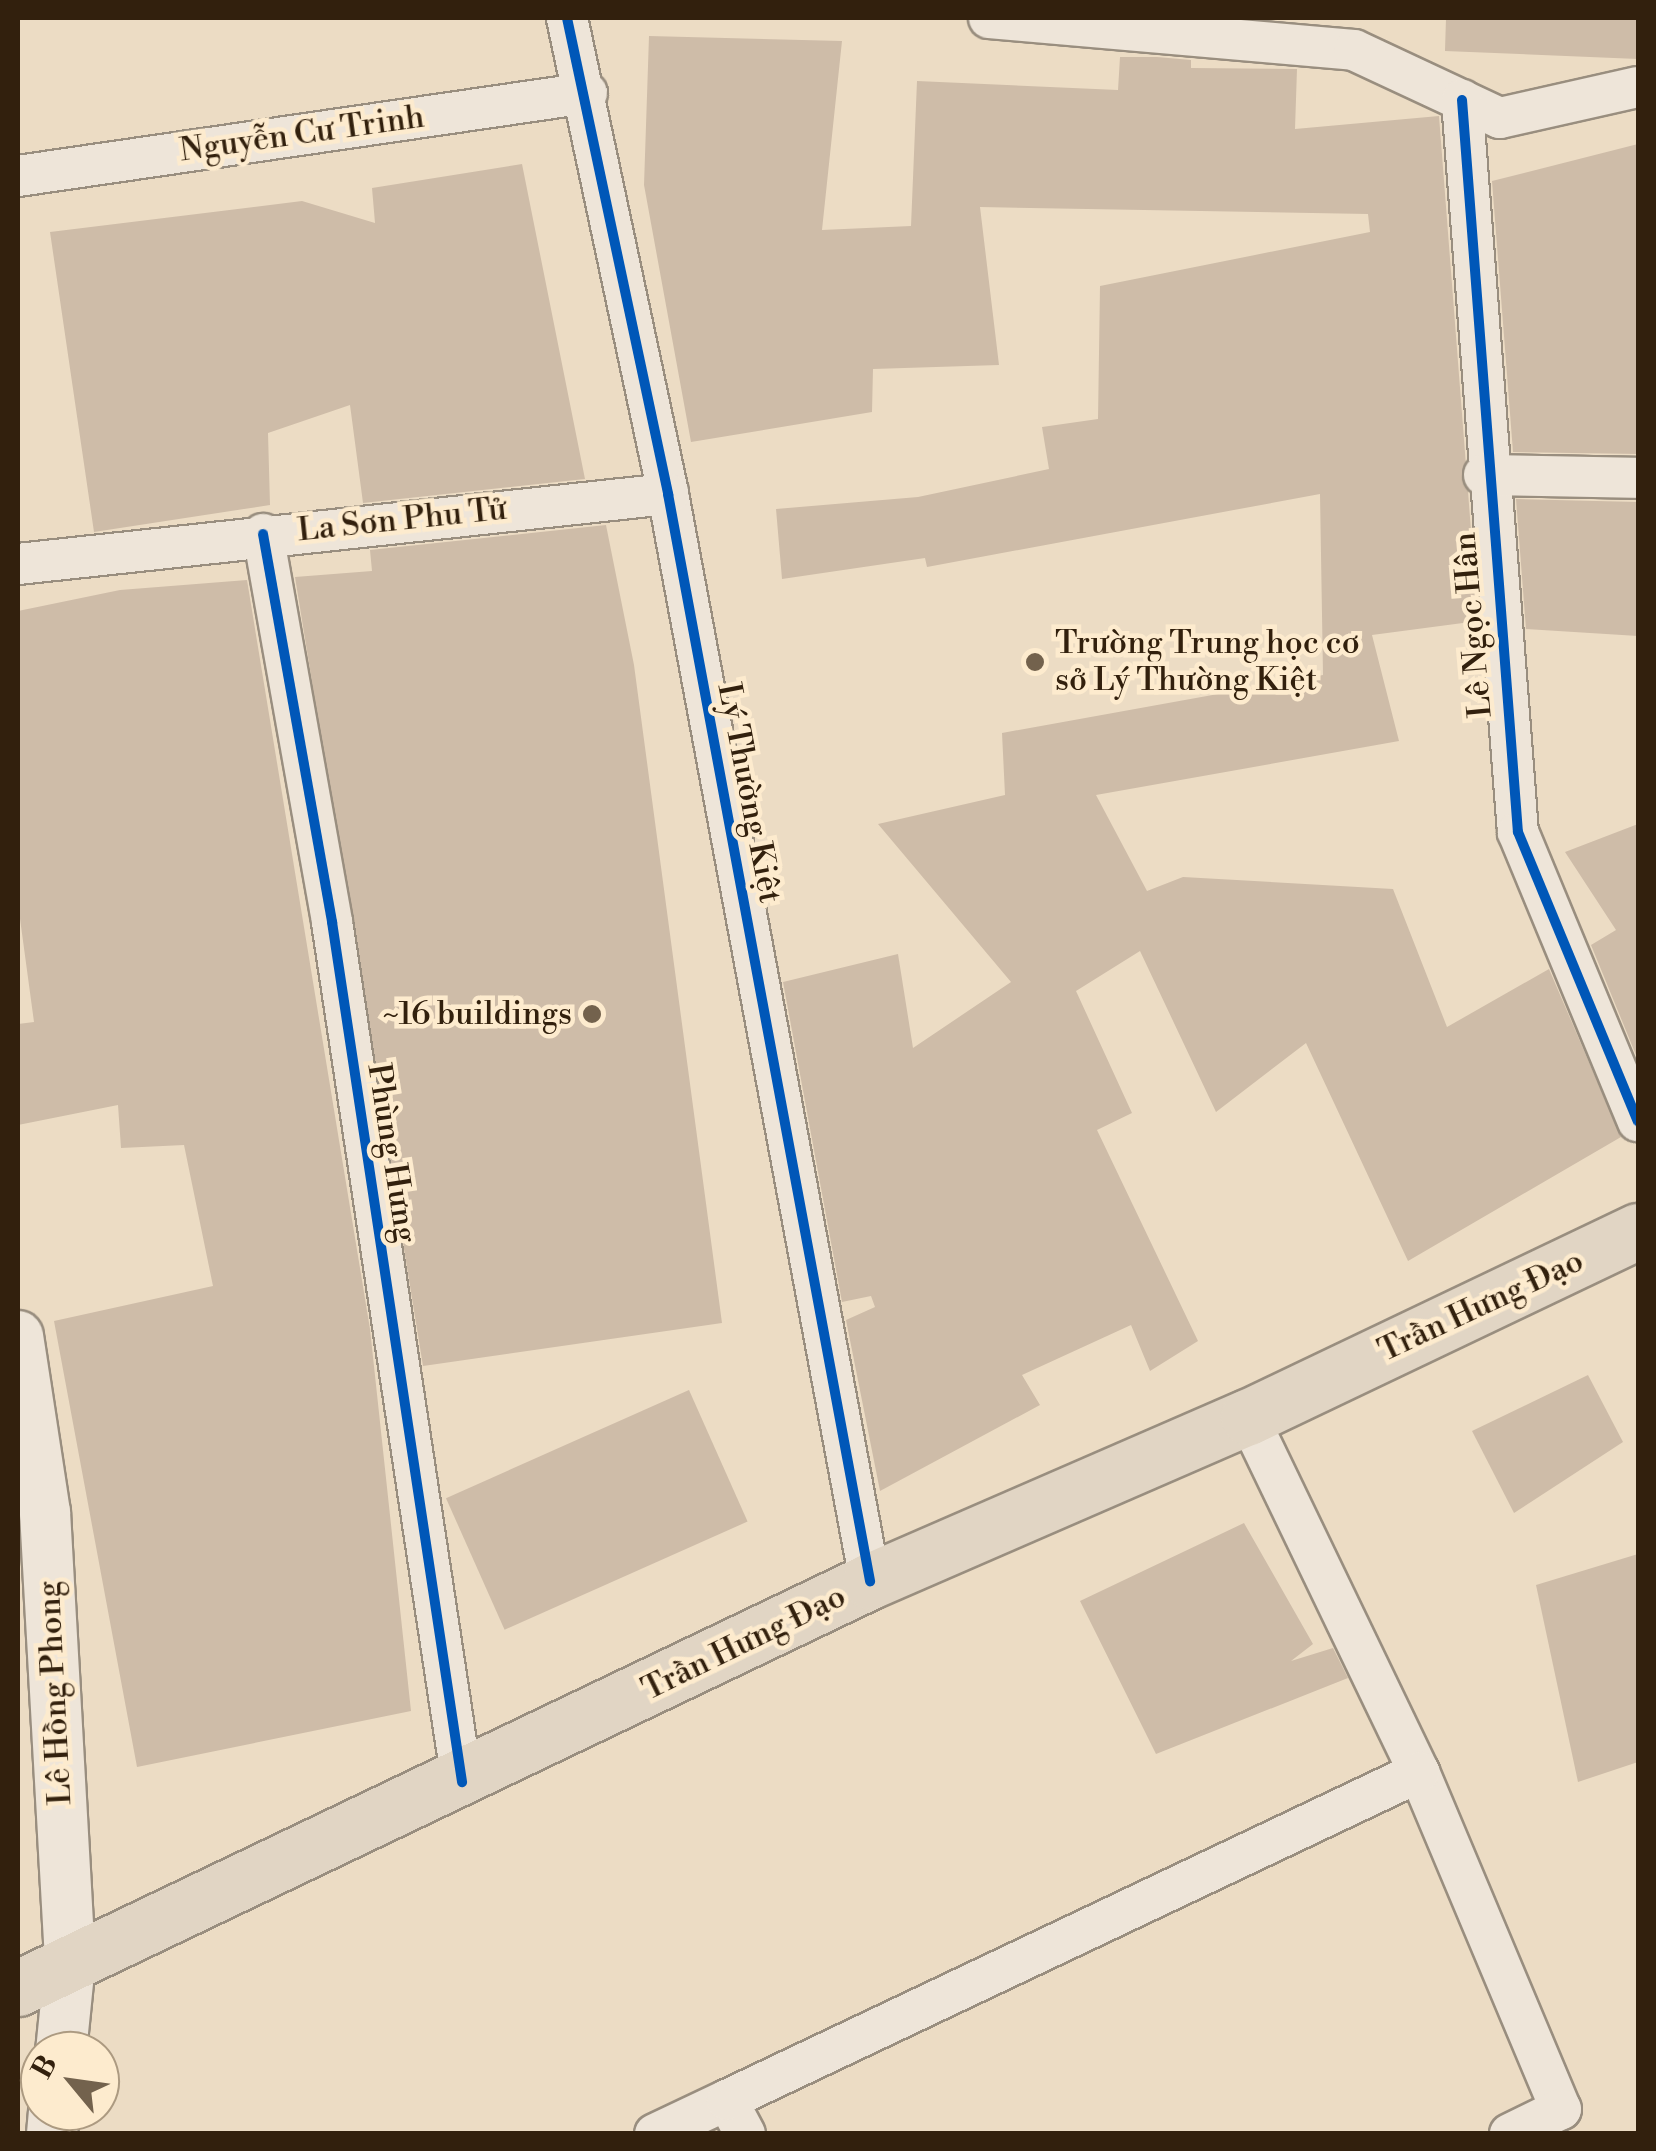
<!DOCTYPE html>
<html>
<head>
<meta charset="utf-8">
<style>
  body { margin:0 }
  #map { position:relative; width:1656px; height:2151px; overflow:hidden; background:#ecdcc4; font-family:"Libre Bodoni",serif }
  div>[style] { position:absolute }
  .building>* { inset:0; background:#cebca8; transform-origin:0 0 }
  .roads { filter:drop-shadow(2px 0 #998e7f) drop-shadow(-2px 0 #998e7f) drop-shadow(0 2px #998e7f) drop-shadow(0 -2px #998e7f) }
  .minor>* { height:40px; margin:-20px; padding:0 20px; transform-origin:20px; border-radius:20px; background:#eee5d9 }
  .tertiary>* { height:50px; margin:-25px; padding:0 25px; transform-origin:25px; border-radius:25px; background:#eee5d9 }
  .trunk>* { height:55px; margin:-27.5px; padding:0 27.5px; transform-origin:27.5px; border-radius:27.5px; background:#e1d5c4 }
  .cycleway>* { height:10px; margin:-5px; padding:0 5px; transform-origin:5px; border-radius:5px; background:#0057b8 }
  .dots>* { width:28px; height:28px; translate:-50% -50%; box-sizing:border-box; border:5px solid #fdebce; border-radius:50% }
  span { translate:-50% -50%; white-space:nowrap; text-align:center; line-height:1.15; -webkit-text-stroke:9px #fdebce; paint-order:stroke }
  .street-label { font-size:32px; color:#32200d }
  .poi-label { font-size:32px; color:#32200d }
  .left { translate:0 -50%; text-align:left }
  .right { translate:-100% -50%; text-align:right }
  .frame { position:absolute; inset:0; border:20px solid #32200d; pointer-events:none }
  .north { position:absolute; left:20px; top:2031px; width:100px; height:100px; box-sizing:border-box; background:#fdebce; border:2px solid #ac9a81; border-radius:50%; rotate:299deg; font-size:28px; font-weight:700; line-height:40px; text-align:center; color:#32200d }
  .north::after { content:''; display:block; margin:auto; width:35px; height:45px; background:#73624d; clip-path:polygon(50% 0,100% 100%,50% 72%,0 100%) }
</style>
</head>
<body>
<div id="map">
  <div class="building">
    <div style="clip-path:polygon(1446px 18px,1638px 18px,1638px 59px,1445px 51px)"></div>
    <div style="clip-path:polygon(649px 36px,842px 41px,822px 230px,911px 226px,917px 81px,1118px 90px,1120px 57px,1157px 57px,1191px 60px,1191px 68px,1297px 69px,1295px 129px,1439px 116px,1478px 621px,1372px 635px,1399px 741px,1096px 795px,1147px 891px,1183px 877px,1393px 889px,1447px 1027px,1549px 969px,1621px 1137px,1408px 1261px,1306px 1043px,1216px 1112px,1140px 951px,1076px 991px,1132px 1113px,1097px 1130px,1198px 1341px,1150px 1371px,1131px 1325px,1022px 1375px,1040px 1405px,880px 1491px,846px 1320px,875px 1307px,871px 1296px,842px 1302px,783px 982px,898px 954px,913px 1048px,1011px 982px,878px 824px,1005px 795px,1002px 733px,1323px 675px,1320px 494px,927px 567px,925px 558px,782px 579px,776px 509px,918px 497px,1049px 469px,1042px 427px,1098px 419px,1100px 286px,1370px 232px,1368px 214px,980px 207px,999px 365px,873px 369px,872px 412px,691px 442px,644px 185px)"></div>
    <div style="clip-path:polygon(1638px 144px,1638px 454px,1513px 452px,1492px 181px)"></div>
    <div style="clip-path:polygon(522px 164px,585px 479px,363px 503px,350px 405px,268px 433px,270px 505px,94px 532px,50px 232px,302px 201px,375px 223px,372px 188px)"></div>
    <div style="clip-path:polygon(1516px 499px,1638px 502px,1638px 636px,1526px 629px)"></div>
    <div style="clip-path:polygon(606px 525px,634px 665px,722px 1323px,423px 1366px,295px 577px,372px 571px,370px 550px)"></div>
    <div style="clip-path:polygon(247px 580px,370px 1329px,411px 1711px,137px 1767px,54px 1321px,213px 1286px,184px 1145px,121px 1148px,118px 1105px,18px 1125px,18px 1024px,34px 1022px,18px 904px,18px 611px,120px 590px)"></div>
    <div style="clip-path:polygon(1638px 824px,1638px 1060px,1591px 945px,1616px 930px,1565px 852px)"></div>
    <div style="clip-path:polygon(1588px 1375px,1623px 1442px,1514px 1513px,1472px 1431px)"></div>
    <div style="left:689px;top:1390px;width:144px;height:266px;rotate:66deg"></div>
    <div style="clip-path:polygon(1244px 1523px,1313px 1644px,1291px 1661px,1333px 1648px,1348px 1678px,1156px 1754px,1080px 1601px)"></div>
    <div style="clip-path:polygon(1638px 1554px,1638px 1762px,1578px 1782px,1536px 1585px)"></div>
  </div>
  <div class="roads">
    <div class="minor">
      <div style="left:567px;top:18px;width:487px;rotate:78deg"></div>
      <div style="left:668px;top:494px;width:1106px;rotate:79.47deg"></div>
      <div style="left:989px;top:18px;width:366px;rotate:5deg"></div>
      <div style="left:1354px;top:50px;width:161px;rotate:25deg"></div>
      <div style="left:1500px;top:118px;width:141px;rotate:-12.7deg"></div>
      <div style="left:1462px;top:100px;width:734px;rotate:85.63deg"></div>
      <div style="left:1518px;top:832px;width:313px;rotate:67.5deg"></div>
      <div style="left:18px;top:176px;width:575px;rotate:-8.3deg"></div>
      <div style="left:1484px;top:475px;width:154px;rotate:1.1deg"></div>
      <div style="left:263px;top:534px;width:394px;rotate:79.9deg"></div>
      <div style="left:332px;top:922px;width:870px;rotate:81.4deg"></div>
      <div style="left:18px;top:564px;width:654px;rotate:-6.15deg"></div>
      <div style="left:1248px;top:1417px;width:394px;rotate:64.3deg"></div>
      <div style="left:1419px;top:1772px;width:366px;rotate:67.2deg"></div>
      <div style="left:1561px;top:2109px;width:57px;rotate:153.9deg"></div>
      <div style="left:655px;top:2134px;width:80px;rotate:-25.3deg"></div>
      <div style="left:745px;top:2134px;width:38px;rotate:-118deg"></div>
      <div style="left:727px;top:2100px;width:766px;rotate:-25.36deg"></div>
    </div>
    <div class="tertiary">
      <div style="left:18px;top:1336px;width:178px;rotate:81.3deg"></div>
      <div style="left:45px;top:1512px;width:452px;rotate:86.8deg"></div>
      <div style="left:70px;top:1963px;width:88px;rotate:95.8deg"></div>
      <div style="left:52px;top:2134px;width:23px;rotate:-85deg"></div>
    </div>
    <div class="trunk">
      <div style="left:18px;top:1988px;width:944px;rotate:-25.53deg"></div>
      <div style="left:870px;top:1581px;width:412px;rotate:-23.5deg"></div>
      <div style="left:1248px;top:1417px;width:432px;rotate:-25.5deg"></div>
    </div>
  </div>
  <div class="cycleway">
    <div style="left:567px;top:18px;width:487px;rotate:78deg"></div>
    <div style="left:668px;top:494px;width:1106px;rotate:79.47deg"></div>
    <div style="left:1462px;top:100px;width:734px;rotate:85.63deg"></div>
    <div style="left:1518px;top:832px;width:313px;rotate:67.5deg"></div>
    <div style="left:263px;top:534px;width:394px;rotate:79.9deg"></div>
    <div style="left:332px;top:922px;width:870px;rotate:81.4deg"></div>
  </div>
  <div class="dots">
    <div style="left:1035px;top:662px;background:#73624d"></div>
    <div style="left:592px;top:1014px;background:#73624d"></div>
  </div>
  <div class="street-label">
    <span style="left:302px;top:134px;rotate:-8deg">Nguyễn Cư Trinh</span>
    <span style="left:402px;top:520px;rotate:-6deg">La Sơn Phu Tử</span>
    <span style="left:1473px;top:625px;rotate:-95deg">Lê Ngọc Hân</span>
    <span style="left:749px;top:793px;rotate:79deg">Lý Thường Kiệt</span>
    <span style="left:392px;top:1153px;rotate:81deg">Phùng Hưng</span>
    <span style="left:1481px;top:1306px;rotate:-25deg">Trần Hưng Đạo</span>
    <span style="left:744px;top:1643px;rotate:-26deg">Trần Hưng Đạo</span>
    <span style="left:55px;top:1693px;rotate:-93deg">Lê Hồng Phong</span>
  </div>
  <div class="poi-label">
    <span class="left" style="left:1055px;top:662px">Trường Trung học cơ<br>sở Lý Thường Kiệt</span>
    <span class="right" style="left:572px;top:1014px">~16 buildings</span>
  </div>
  <div class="frame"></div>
  <div class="north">B</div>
</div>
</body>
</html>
